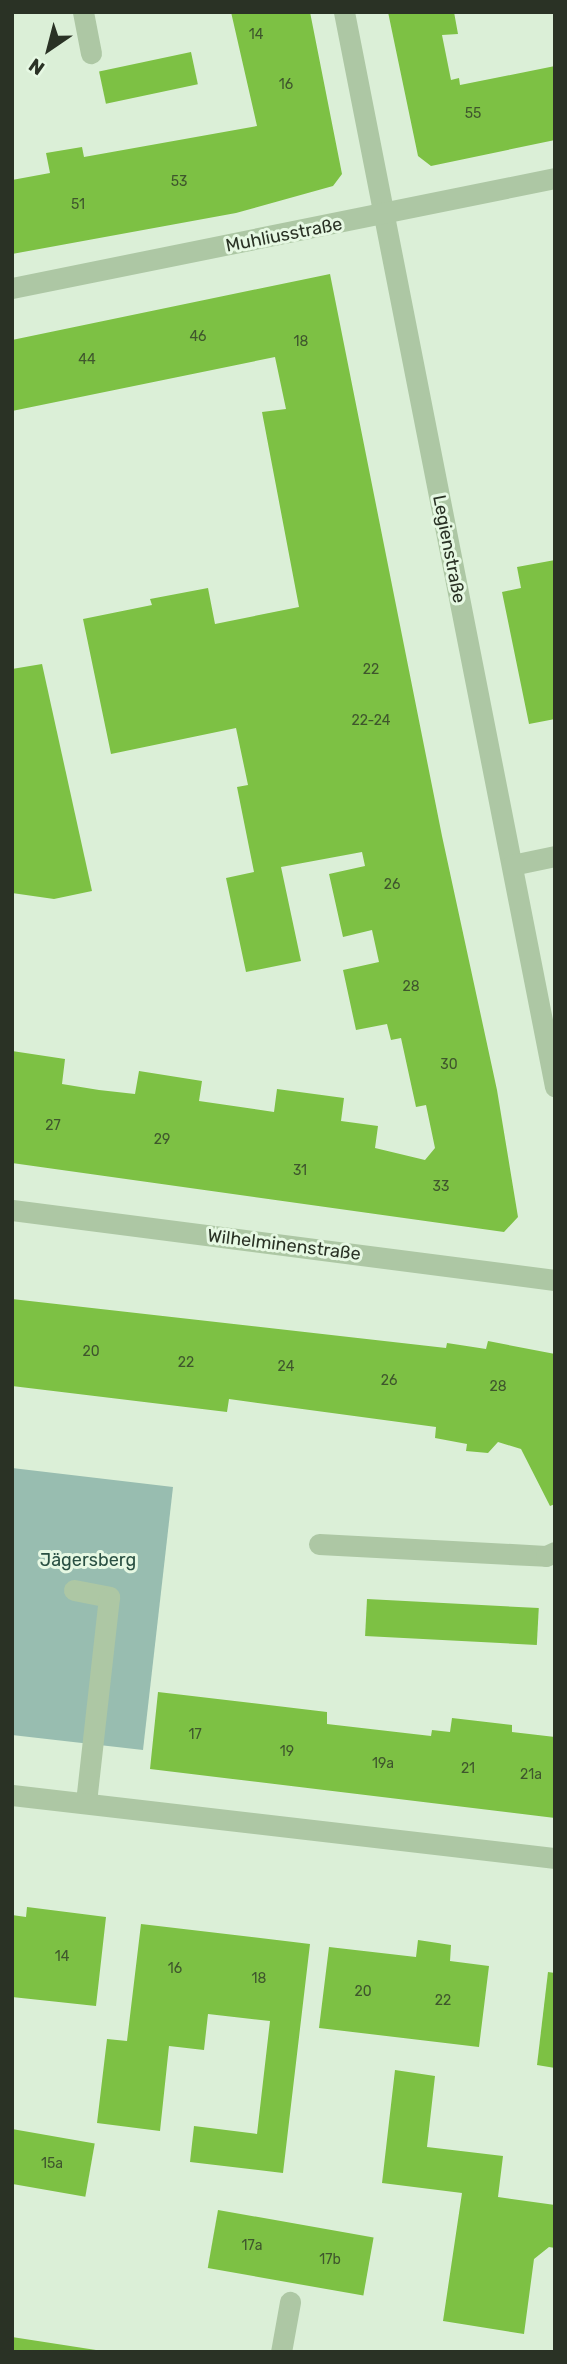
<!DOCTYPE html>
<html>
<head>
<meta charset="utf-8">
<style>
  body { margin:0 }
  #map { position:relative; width:567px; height:2364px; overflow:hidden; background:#dbefd7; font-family:Rubik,sans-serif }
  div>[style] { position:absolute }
  .green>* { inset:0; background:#98bdb0 }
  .building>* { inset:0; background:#7dc144; transform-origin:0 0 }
  .minor>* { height:21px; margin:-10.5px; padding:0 10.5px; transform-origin:10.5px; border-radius:10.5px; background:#adc7a4 }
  span { translate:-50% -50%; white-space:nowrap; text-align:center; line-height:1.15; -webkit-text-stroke:6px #e6f8e3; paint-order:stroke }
  .number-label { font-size:14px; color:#3f562d }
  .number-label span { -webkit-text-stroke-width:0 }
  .street-label { font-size:18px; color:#2a3225 }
  .park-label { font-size:18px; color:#2a5043 }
  .frame { position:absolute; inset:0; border:14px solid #2a3225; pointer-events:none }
  .north { position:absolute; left:14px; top:14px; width:70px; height:70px; -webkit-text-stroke:5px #e6f8e3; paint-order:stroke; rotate:215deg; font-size:19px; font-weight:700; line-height:28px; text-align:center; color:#2a3225 }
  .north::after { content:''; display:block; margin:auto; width:24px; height:32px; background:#2a3225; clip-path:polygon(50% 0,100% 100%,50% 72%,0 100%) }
</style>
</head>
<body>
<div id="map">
  <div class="green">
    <div style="clip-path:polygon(12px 1468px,173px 1487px,143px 1750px,12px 1735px)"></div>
  </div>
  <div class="building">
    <div style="clip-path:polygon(231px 12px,310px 12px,342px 174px,333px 186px,236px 213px,12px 254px,12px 180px,50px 173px,46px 153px,82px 147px,84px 157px,257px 126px)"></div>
    <div style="clip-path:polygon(388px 12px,454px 12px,458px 34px,442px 35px,451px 80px,459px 78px,460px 85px,555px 66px,555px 140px,431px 166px,418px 156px)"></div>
    <div style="left:191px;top:52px;width:33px;height:94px;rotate:78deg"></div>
    <div style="clip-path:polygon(330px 274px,442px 836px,497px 1090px,518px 1217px,504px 1232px,12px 1163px,12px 1051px,65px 1059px,62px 1084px,99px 1090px,135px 1094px,139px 1071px,202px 1081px,199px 1101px,274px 1112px,277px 1089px,344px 1098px,341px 1121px,378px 1126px,375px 1148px,425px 1160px,435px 1148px,426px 1105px,416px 1107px,401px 1038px,391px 1040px,387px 1024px,356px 1030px,343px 970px,379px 962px,372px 930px,343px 937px,329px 874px,365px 866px,362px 852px,281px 867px,301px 961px,246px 972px,226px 878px,254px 872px,237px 787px,248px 785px,236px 728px,111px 754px,83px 619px,152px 605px,150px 599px,208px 588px,215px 624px,299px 607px,262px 412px,286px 409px,275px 357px,12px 411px,12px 340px)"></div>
    <div style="clip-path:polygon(555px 560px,555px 719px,529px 724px,502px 592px,521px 588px,517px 567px)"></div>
    <div style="clip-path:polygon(42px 664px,92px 891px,54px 899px,12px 893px,12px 669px)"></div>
    <div style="clip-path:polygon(12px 1299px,446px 1348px,447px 1343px,486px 1349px,488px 1341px,555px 1354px,555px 1504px,550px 1506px,521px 1449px,498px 1442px,488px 1453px,466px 1451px,467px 1444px,435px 1438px,436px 1427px,229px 1399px,227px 1412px,12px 1386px)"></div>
    <div style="left:367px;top:1599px;width:172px;height:37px;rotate:3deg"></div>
    <div style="clip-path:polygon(158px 1692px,327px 1712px,327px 1724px,431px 1736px,432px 1730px,450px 1732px,452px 1718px,512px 1725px,512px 1732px,555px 1737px,555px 1818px,150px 1769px)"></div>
    <div style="clip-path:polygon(27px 1907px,106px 1917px,96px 2006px,12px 1997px,12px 1915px,26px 1917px)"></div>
    <div style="clip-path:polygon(141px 1924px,310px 1944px,283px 2173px,190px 2162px,194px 2126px,257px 2134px,270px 2021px,208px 2014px,204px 2050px,169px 2046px,160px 2131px,97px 2123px,107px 2039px,127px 2041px)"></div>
    <div style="clip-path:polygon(418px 1940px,451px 1945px,450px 1961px,489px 1966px,479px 2047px,319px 2028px,329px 1947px,416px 1957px)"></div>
    <div style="clip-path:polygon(548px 1972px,555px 1973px,555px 2068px,537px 2065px)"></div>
    <div style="clip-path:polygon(395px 2070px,435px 2076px,427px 2147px,503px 2156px,498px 2197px,555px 2205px,555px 2248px,549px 2247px,534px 2259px,524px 2334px,443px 2321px,462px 2193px,382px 2183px)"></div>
    <div style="left:12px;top:2129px;width:84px;height:54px;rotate:10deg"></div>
    <div style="left:218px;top:2210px;width:158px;height:59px;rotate:10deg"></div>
    <div style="clip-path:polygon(12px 2337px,96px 2350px,96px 2352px,12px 2352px)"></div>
  </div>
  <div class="minor">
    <div style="left:83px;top:12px;width:42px;rotate:79deg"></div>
    <div style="left:344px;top:12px;width:1095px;rotate:78.89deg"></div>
    <div style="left:12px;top:288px;width:554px;rotate:-11.45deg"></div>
    <div style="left:512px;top:865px;width:44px;rotate:-11.8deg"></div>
    <div style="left:12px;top:1210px;width:547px;rotate:7.35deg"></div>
    <div style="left:319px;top:1544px;width:227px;rotate:3deg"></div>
    <div style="left:546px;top:1556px;width:10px;rotate:-24deg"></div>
    <div style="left:74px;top:1590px;width:36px;rotate:11deg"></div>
    <div style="left:109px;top:1597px;width:207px;rotate:96.4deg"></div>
    <div style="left:12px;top:1795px;width:547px;rotate:6.62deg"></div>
    <div style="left:281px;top:2352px;width:51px;rotate:-79.8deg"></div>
  </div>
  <div class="number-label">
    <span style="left:256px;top:35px">14</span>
    <span style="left:286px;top:85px">16</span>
    <span style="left:473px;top:114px">55</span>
    <span style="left:179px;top:182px">53</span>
    <span style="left:78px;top:205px">51</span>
    <span style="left:198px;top:337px">46</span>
    <span style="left:301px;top:342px">18</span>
    <span style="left:87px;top:360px">44</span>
    <span style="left:371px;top:670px">22</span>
    <span style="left:371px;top:721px">22-24</span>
    <span style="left:392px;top:885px">26</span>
    <span style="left:411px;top:987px">28</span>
    <span style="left:449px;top:1065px">30</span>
    <span style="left:53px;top:1126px">27</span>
    <span style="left:162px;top:1140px">29</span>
    <span style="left:300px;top:1171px">31</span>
    <span style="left:441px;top:1187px">33</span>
    <span style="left:91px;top:1352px">20</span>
    <span style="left:186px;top:1363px">22</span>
    <span style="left:286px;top:1367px">24</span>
    <span style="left:389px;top:1381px">26</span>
    <span style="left:498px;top:1387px">28</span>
    <span style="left:195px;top:1735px">17</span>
    <span style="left:287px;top:1752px">19</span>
    <span style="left:383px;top:1764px">19a</span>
    <span style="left:468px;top:1769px">21</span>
    <span style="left:531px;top:1775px">21a</span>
    <span style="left:62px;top:1957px">14</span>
    <span style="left:175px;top:1969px">16</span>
    <span style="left:259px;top:1979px">18</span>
    <span style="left:363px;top:1992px">20</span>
    <span style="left:443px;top:2001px">22</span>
    <span style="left:52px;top:2164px">15a</span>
    <span style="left:252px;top:2246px">17a</span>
    <span style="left:330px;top:2260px">17b</span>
  </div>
  <div class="street-label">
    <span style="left:284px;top:235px;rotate:-11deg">Muhliusstraße</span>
    <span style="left:449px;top:549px;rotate:79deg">Legienstraße</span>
    <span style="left:284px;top:1245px;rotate:7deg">Wilhelminenstraße</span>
  </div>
  <div class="park-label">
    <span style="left:88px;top:1560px">Jägersberg</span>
  </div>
  <div class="frame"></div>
  <div class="north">N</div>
</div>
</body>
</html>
